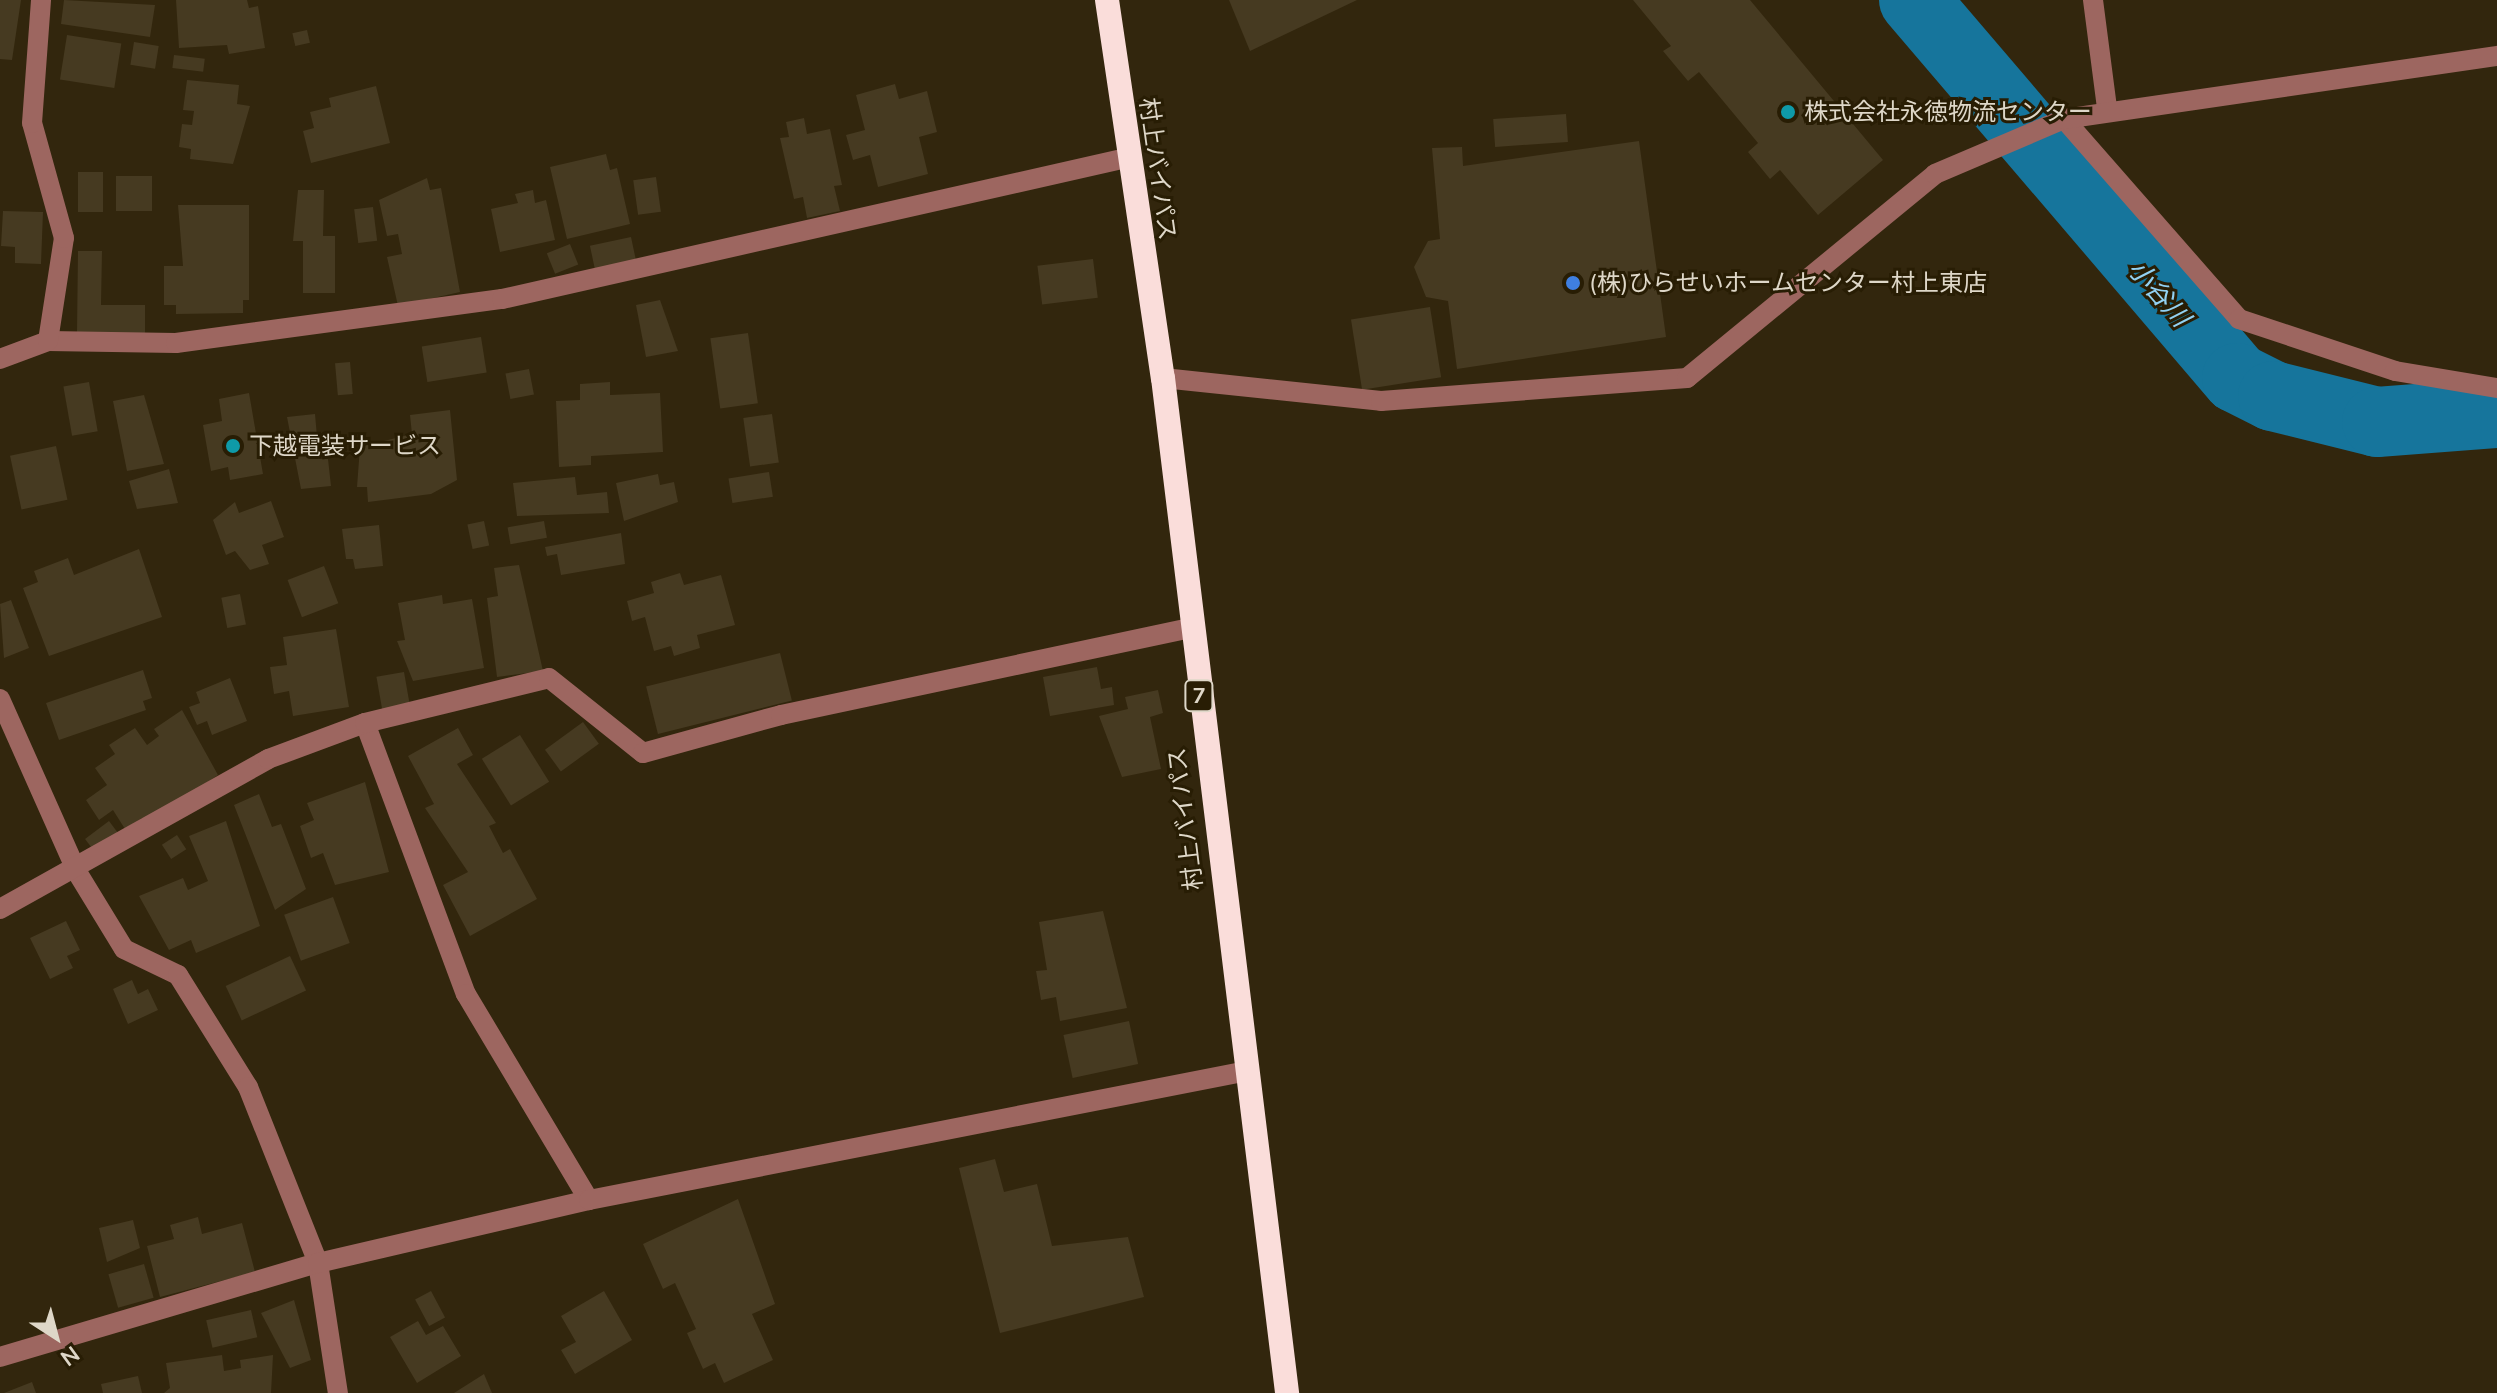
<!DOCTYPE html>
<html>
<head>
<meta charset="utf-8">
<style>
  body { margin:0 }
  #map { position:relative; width:2497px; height:1393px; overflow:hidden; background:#32260d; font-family:Mulish,"Noto Sans JP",sans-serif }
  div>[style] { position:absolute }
  .river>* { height:70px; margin:-35px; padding:0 35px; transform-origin:35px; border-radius:35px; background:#16759c }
  .building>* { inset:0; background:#463a21; transform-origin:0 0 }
  .minor>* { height:20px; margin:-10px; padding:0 10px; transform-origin:10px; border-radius:10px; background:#9d6660 }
  .highway>* { height:24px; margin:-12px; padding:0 12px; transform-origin:12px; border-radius:12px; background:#faddda }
  .dots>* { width:22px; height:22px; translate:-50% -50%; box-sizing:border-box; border:4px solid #281d04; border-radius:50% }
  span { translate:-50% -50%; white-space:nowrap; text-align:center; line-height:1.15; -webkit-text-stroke:6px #281d04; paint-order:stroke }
  .shield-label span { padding:2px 6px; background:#281d04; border:2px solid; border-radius:6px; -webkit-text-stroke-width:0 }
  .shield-label { font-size:22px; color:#ded7c8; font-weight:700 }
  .poi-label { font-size:24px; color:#ded7c8 }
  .left { translate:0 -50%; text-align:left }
  .street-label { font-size:24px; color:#ded7c8 }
  .water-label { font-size:26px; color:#92d1f2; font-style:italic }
  .north { position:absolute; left:16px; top:1297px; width:80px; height:80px; -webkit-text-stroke:6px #281d04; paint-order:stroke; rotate:144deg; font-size:22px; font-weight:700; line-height:32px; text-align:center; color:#ded7c8 }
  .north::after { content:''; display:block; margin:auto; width:28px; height:36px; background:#ded7c8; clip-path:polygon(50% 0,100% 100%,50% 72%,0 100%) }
</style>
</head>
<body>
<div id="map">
  <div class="river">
    <div style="left:1914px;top:0;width:497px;rotate:49.5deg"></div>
    <div style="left:2237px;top:378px;width:40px;rotate:26.6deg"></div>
    <div style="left:2273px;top:396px;width:107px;rotate:14deg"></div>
    <div style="left:2377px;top:422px;width:120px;rotate:-4.3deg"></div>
  </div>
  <div class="building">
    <div style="clip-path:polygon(0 0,21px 0,12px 60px,0 59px)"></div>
    <div style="clip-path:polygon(64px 0,155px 5px,150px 37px,61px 24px)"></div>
    <div style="clip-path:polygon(176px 0,247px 0,249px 8px,258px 6px,265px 48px,229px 54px,227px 45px,179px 48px)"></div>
    <div style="clip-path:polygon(1229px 0,1357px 0,1250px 51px)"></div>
    <div style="clip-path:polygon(1633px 0,1750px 0,1883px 160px,1818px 215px,1780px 170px,1770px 179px,1748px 152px,1758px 143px,1699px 72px,1688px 81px,1663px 51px,1671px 46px)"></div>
    <div style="left:307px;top:30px;width:13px;height:15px;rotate:77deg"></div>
    <div style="left:67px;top:35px;width:55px;height:45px;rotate:9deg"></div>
    <div style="left:134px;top:42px;width:25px;height:23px;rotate:9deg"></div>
    <div style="left:174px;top:55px;width:31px;height:13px;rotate:7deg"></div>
    <div style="clip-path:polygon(187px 80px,239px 85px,237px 104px,250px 106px,233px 164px,190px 159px,191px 149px,179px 147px,182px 124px,192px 125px,194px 111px,183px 110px)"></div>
    <div style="clip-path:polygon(895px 84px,899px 99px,927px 91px,937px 132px,919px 137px,928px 174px,878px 187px,870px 155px,853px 160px,846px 135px,865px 130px,856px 95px)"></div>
    <div style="clip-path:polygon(376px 86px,390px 143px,311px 163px,303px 131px,314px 128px,310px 112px,331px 107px,329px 98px)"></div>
    <div style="left:1566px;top:114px;width:28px;height:73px;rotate:86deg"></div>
    <div style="clip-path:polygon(804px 118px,807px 134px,830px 129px,842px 185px,834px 186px,840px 211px,807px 218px,803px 197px,794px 199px,780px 138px,789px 137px,786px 122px)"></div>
    <div style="clip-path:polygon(1639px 141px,1666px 337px,1457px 369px,1448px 301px,1426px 297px,1414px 267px,1428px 241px,1440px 239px,1432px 148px,1462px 147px,1463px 166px)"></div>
    <div style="clip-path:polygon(606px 154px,610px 170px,617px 168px,630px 224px,567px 239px,550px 167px)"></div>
    <div style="left:78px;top:172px;width:25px;height:40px"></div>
    <div style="left:116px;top:176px;width:36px;height:35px"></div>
    <div style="left:656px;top:177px;width:35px;height:23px;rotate:82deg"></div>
    <div style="clip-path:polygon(427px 178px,430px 190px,441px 188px,460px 292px,398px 306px,387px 257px,402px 254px,398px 234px,387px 236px,379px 200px)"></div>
    <div style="clip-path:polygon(298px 190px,324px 190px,323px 236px,335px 236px,335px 293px,303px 293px,303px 241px,293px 241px)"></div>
    <div style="clip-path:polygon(533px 190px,535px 203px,546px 200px,555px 240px,500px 252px,491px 209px,518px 203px,515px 194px)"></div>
    <div style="clip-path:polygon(178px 205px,249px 205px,249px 300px,243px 300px,243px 313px,176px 314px,176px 305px,164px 305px,164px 266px,183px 266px)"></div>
    <div style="left:373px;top:207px;width:34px;height:19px;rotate:83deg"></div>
    <div style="clip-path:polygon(3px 211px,43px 212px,41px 264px,15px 263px,15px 247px,1px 246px)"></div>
    <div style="left:631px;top:237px;width:25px;height:42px;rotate:78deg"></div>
    <div style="left:570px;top:244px;width:22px;height:25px;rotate:68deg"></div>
    <div style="clip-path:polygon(78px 251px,102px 251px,101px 305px,145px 305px,145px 334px,77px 333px)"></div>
    <div style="left:1093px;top:259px;width:39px;height:56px;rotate:83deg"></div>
    <div style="clip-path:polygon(660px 300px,678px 351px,646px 357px,636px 305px)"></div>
    <div style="left:1430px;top:307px;width:71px;height:80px;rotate:81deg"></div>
    <div style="left:748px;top:333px;width:71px;height:38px;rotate:82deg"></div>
    <div style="left:481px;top:337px;width:36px;height:60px;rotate:81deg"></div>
    <div style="left:350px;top:362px;width:32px;height:15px;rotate:85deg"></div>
    <div style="left:529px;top:369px;width:26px;height:24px;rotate:79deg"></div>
    <div style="left:89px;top:382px;width:50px;height:26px;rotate:80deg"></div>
    <div style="clip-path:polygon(610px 382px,610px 395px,660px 393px,663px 452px,591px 456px,591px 465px,559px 467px,556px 401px,580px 400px,580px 384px)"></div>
    <div style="clip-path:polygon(249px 393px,263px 474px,230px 480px,228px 467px,211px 471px,203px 425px,222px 421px,219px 399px)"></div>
    <div style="clip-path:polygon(144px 395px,164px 464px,127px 471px,113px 401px)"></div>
    <div style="clip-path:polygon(450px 410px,457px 480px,431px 494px,368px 502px,367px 487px,357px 487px,360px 447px,412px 434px,410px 415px)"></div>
    <div style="clip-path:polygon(315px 414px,319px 459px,328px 459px,331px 486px,301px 489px,287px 417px)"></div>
    <div style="left:772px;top:414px;width:49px;height:29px;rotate:82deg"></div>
    <div style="left:56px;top:446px;width:55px;height:47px;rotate:78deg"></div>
    <div style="clip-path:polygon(169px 469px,178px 503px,137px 509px,129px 481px)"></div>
    <div style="left:769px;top:472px;width:25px;height:41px;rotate:81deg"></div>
    <div style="clip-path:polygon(658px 474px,660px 485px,674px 482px,678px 502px,624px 521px,616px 483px)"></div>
    <div style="clip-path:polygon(575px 477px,577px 495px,607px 492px,609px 513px,517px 516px,513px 483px)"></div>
    <div style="clip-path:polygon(271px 501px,284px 537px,262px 545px,269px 564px,250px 570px,235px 551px,226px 555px,213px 520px,235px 502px,239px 513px)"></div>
    <div style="left:484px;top:521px;width:25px;height:17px;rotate:78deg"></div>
    <div style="left:544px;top:521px;width:17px;height:37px;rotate:80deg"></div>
    <div style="clip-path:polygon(379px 525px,383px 566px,355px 569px,353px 559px,346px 559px,342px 529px)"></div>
    <div style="clip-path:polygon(621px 533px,625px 564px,561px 575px,557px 554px,547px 556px,545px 547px)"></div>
    <div style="clip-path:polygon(139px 549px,162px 617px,49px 656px,23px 588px,38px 582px,34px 571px,68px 558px,74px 575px)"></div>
    <div style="clip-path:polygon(519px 565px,543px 671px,497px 677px,487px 598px,498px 596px,494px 568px)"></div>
    <div style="left:324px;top:566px;width:40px;height:39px;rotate:69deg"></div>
    <div style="clip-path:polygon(680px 573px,684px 585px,721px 575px,735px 625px,697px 635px,700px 648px,674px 656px,671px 646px,654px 651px,645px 617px,632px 621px,627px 601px,654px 593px,651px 582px)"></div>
    <div style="left:240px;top:594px;width:31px;height:19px;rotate:79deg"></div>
    <div style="clip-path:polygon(442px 595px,443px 604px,472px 599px,484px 668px,413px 681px,397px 641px,405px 640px,398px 603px)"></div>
    <div style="clip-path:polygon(11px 600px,29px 648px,4px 658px,0 604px)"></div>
    <div style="clip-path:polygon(336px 629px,349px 707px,293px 716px,289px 691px,274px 694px,270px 667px,287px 665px,283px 637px)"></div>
    <div style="left:780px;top:653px;width:49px;height:138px;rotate:76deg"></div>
    <div style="clip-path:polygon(1097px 667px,1101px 689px,1112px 687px,1114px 705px,1050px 716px,1043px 677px)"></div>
    <div style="clip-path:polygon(143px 670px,152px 698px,143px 701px,146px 710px,59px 740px,46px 703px)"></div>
    <div style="left:404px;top:672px;width:35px;height:28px;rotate:80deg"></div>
    <div style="clip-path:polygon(230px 678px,247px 721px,212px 735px,207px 721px,197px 725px,189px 707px,200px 703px,196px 692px)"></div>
    <div style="clip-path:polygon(1158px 690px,1163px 713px,1150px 717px,1161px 769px,1122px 777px,1099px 716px,1128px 709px,1125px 697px)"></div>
    <div style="clip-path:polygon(182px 710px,218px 775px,146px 824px,142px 818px,125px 829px,113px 810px,99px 820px,86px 800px,107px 785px,95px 768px,115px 754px,109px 745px,135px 728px,147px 745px,159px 736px,154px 729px)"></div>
    <div style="left:583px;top:722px;width:27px;height:47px;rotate:54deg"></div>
    <div style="clip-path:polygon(458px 728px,473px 755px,457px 764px,496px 823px,489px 826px,503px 853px,510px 849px,537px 899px,470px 936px,443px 885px,468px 872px,425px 808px,434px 804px,408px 756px)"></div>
    <div style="left:520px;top:735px;width:55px;height:45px;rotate:58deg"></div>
    <div style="clip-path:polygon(365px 782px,389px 872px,335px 885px,323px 853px,311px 858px,300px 826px,314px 820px,307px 803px)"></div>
    <div style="clip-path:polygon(259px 794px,272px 827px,281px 824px,306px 889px,275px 910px,234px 805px)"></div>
    <div style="left:109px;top:821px;width:20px;height:30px;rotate:53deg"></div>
    <div style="clip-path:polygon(226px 821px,260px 926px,196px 953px,191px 940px,169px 950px,139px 896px,183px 878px,188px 890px,208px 881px,189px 836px)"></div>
    <div style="left:177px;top:835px;width:17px;height:18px;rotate:57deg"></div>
    <div style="left:333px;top:897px;width:49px;height:52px;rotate:70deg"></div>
    <div style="clip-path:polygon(1103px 911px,1127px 1008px,1060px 1021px,1056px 997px,1041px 1000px,1036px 971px,1047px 970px,1039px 922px)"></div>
    <div style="clip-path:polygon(66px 921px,80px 950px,67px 956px,73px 968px,50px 979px,30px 938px)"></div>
    <div style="left:290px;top:956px;width:38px;height:71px;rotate:65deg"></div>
    <div style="clip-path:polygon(132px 980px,138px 994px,148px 989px,158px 1010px,128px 1024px,113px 989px)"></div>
    <div style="left:1129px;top:1021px;width:44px;height:67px;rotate:78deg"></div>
    <div style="clip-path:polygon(995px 1159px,1004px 1192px,1037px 1184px,1052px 1246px,1128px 1237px,1144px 1297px,1000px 1333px,959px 1168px)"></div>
    <div style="clip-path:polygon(738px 1199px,775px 1304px,752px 1314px,773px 1360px,724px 1383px,715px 1363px,703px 1369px,687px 1333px,696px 1329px,675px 1283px,663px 1289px,643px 1244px)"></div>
    <div style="clip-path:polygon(198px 1217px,202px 1234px,242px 1223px,255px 1272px,160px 1297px,147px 1246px,174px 1239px,170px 1225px)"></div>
    <div style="clip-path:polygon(133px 1220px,140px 1248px,107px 1262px,99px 1228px)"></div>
    <div style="left:144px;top:1264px;width:35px;height:37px;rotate:74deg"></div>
    <div style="left:431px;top:1291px;width:30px;height:18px;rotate:62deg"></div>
    <div style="clip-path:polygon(604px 1291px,632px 1340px,575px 1374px,561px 1350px,576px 1342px,561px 1316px)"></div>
    <div style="clip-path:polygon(294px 1300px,311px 1360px,290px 1368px,261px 1313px)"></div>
    <div style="left:251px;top:1310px;width:28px;height:46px;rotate:77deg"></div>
    <div style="clip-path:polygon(418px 1321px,426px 1335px,443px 1326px,461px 1356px,417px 1383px,390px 1337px)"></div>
    <div style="clip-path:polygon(222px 1355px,224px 1371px,241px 1368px,240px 1360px,273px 1355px,271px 1393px,164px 1393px,170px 1388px,166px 1363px)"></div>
    <div style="clip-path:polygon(484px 1374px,492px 1393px,454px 1393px)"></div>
    <div style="clip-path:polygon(138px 1376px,142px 1393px,103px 1393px,101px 1384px)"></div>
    <div style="clip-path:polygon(32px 1382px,36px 1393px,4px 1393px)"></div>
  </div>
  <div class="minor">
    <div style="left:2093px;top:0;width:109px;rotate:82.6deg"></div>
    <div style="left:2064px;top:119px;width:266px;rotate:48.8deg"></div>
    <div style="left:2239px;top:319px;width:164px;rotate:18.4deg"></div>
    <div style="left:2395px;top:371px;width:103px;rotate:9.5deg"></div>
    <div style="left:48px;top:341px;width:128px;rotate:0.9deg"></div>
    <div style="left:176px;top:343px;width:329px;rotate:-7.7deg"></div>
    <div style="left:502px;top:299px;width:640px;rotate:-12.73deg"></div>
    <div style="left:0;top:359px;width:51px;rotate:-20.6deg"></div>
    <div style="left:48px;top:341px;width:104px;rotate:-81.2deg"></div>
    <div style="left:64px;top:238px;width:119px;rotate:-105.5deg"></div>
    <div style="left:32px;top:123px;width:123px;rotate:-85.8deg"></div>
    <div style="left:1163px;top:378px;width:219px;rotate:6deg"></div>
    <div style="left:1381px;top:401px;width:307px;rotate:-4.3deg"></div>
    <div style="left:1687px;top:378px;width:321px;rotate:-39.4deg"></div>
    <div style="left:1935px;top:174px;width:140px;rotate:-23.1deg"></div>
    <div style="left:2064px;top:119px;width:438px;rotate:-8.3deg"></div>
    <div style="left:0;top:699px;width:189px;rotate:66deg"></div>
    <div style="left:77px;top:872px;width:90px;rotate:58.6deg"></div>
    <div style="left:124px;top:949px;width:60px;rotate:25.7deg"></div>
    <div style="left:178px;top:975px;width:132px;rotate:58deg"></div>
    <div style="left:248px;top:1087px;width:189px;rotate:68.3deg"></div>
    <div style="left:318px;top:1263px;width:132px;rotate:81.3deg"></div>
    <div style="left:365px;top:723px;width:289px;rotate:69.6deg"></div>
    <div style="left:466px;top:994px;width:240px;rotate:59.2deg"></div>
    <div style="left:0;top:909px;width:307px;rotate:-29.2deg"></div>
    <div style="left:268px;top:759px;width:103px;rotate:-20.4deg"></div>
    <div style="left:365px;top:723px;width:189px;rotate:-13.7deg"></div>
    <div style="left:549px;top:678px;width:120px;rotate:38.6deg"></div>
    <div style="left:643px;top:753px;width:143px;rotate:-15.4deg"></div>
    <div style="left:781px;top:715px;width:419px;rotate:-12deg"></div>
    <div style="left:0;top:1357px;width:332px;rotate:-16.5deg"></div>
    <div style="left:318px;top:1263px;width:278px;rotate:-13.1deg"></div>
    <div style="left:589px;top:1200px;width:665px;rotate:-11.09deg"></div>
  </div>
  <div class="highway">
    <div style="left:1107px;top:0;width:382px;rotate:81.6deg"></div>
    <div style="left:1163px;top:378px;width:1023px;rotate:83.03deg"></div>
  </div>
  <div class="dots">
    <div style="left:1788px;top:112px;background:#0f9aa8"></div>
    <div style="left:1573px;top:283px;background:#3f7fe0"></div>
    <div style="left:233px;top:446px;background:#0f9aa8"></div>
  </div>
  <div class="shield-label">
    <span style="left:1199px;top:696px">7</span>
  </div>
  <div class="poi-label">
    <span class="left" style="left:1804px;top:112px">株式会社永徳物流センター</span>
    <span class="left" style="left:1589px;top:283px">(株)ひらせいホームセンター村上東店</span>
    <span class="left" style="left:249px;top:446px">下越電装サービス</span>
  </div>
  <div class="street-label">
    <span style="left:1158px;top:169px;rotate:82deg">村上バイパス</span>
    <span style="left:1185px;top:819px;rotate:-97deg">村上バイパス</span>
  </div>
  <div class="water-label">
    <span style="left:2159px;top:293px;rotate:49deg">小谷川</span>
  </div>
  <div class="north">N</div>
</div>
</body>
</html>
